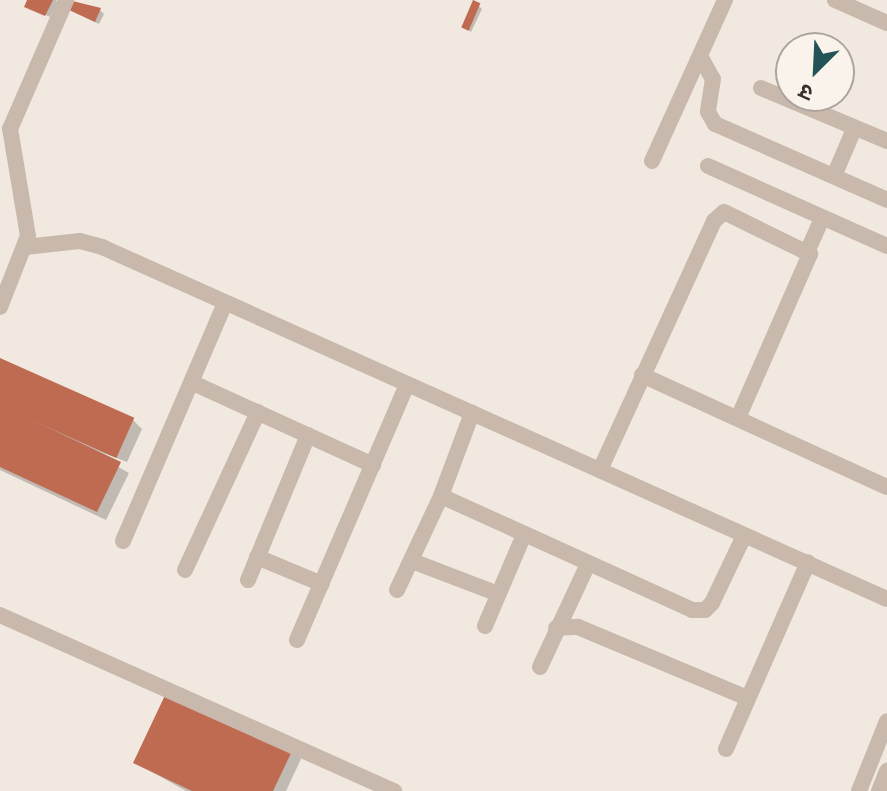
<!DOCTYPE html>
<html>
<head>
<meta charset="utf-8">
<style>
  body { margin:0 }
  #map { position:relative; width:887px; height:791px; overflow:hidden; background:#f1e9e0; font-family:"Varela Round","Noto Sans Devanagari",sans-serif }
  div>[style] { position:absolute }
  .shadow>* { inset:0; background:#0003 }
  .building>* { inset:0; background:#be6b52; transform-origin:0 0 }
  .minor>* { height:16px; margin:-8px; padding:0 8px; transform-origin:8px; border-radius:8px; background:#c9b9ac }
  span { translate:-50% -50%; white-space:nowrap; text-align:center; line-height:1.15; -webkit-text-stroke:8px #f9f3ec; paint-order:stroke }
  .north { position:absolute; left:775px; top:32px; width:80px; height:80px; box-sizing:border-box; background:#f9f3ec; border:2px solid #aca59f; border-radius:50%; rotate:204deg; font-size:22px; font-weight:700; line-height:32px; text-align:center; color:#382f2b }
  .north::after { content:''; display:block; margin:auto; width:28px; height:36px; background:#235356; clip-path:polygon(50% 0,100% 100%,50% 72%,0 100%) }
</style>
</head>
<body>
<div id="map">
  <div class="shadow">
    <div style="clip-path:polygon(30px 0,56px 0,57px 2px,50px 17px,29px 7px)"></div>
    <div style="clip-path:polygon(70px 0,100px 10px,104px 14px,99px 24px,71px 11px)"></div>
    <div style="clip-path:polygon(478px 5px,482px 9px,471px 32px,463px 26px)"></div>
    <div style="clip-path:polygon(0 361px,133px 420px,142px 429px,127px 462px,76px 443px,129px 473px,106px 520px,0 470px)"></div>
    <div style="clip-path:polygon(292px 750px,301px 759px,286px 791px,186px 791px,136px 763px)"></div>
  </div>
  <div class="building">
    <div style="clip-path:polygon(27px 0,53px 0,45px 16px,24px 7px)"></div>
    <div style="clip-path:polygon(68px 0,101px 8px,95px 22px,65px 8px)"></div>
    <div style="left:473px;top:0;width:8px;height:30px;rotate:23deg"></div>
    <div style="left:0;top:358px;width:147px;height:44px;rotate:24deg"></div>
    <div style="clip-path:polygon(0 405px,121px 462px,97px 512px,0 467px)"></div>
    <div style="clip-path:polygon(168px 689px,293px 749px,273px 791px,192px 791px,133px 763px)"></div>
  </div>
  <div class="minor">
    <div style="left:835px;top:0;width:57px;rotate:23.9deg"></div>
    <div style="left:700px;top:56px;width:26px;rotate:61deg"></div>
    <div style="left:713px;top:79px;width:33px;rotate:99deg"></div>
    <div style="left:708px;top:112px;width:14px;rotate:60deg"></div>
    <div style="left:715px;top:124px;width:188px;rotate:23.8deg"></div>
    <div style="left:761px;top:88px;width:137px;rotate:22.8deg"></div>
    <div style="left:652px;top:161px;width:177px;rotate:-65.6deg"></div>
    <div style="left:708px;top:166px;width:196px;rotate:24.1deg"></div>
    <div style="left:834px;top:176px;width:51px;rotate:-66.9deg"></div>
    <div style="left:25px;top:247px;width:55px;rotate:-6.2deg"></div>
    <div style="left:80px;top:241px;width:23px;rotate:15deg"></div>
    <div style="left:102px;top:247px;width:860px;rotate:24.15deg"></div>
    <div style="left:808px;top:250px;width:35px;rotate:-66deg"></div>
    <div style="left:0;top:307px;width:76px;rotate:-68.5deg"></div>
    <div style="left:28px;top:236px;width:109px;rotate:-99.5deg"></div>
    <div style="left:10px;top:129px;width:141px;rotate:-66.5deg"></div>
    <div style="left:642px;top:375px;width:269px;rotate:24.6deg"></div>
    <div style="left:193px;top:383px;width:198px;rotate:24.5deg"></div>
    <div style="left:600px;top:470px;width:274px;rotate:-65.4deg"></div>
    <div style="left:714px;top:221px;width:13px;rotate:-42deg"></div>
    <div style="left:724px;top:212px;width:96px;rotate:26deg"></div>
    <div style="left:810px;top:254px;width:179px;rotate:113.7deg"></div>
    <div style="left:441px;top:496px;width:276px;rotate:24.4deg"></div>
    <div style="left:692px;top:610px;width:13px"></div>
    <div style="left:705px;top:610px;width:10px;rotate:-45deg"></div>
    <div style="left:712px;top:603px;width:74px;rotate:-64.5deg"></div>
    <div style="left:123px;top:541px;width:257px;rotate:-66.8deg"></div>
    <div style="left:257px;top:557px;width:70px;rotate:22.6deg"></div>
    <div style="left:412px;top:561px;width:90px;rotate:20.9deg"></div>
    <div style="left:185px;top:570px;width:174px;rotate:-65.2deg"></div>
    <div style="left:248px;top:580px;width:157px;rotate:-67.5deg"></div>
    <div style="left:397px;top:590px;width:104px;rotate:-64.9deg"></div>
    <div style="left:441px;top:496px;width:89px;rotate:-69.5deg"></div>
    <div style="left:0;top:615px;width:432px;rotate:24.1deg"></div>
    <div style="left:485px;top:626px;width:97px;rotate:-66.9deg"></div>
    <div style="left:556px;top:628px;width:22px;rotate:-3deg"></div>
    <div style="left:578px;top:627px;width:184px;rotate:22.7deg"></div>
    <div style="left:297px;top:640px;width:278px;rotate:-66.7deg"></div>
    <div style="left:540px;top:667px;width:111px;rotate:-65deg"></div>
    <div style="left:726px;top:749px;width:204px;rotate:-66.3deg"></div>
    <div style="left:859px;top:791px;width:75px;rotate:-68.2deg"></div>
    <div style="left:879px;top:791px;width:22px;rotate:-68deg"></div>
  </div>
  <div class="north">उ</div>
</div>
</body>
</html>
